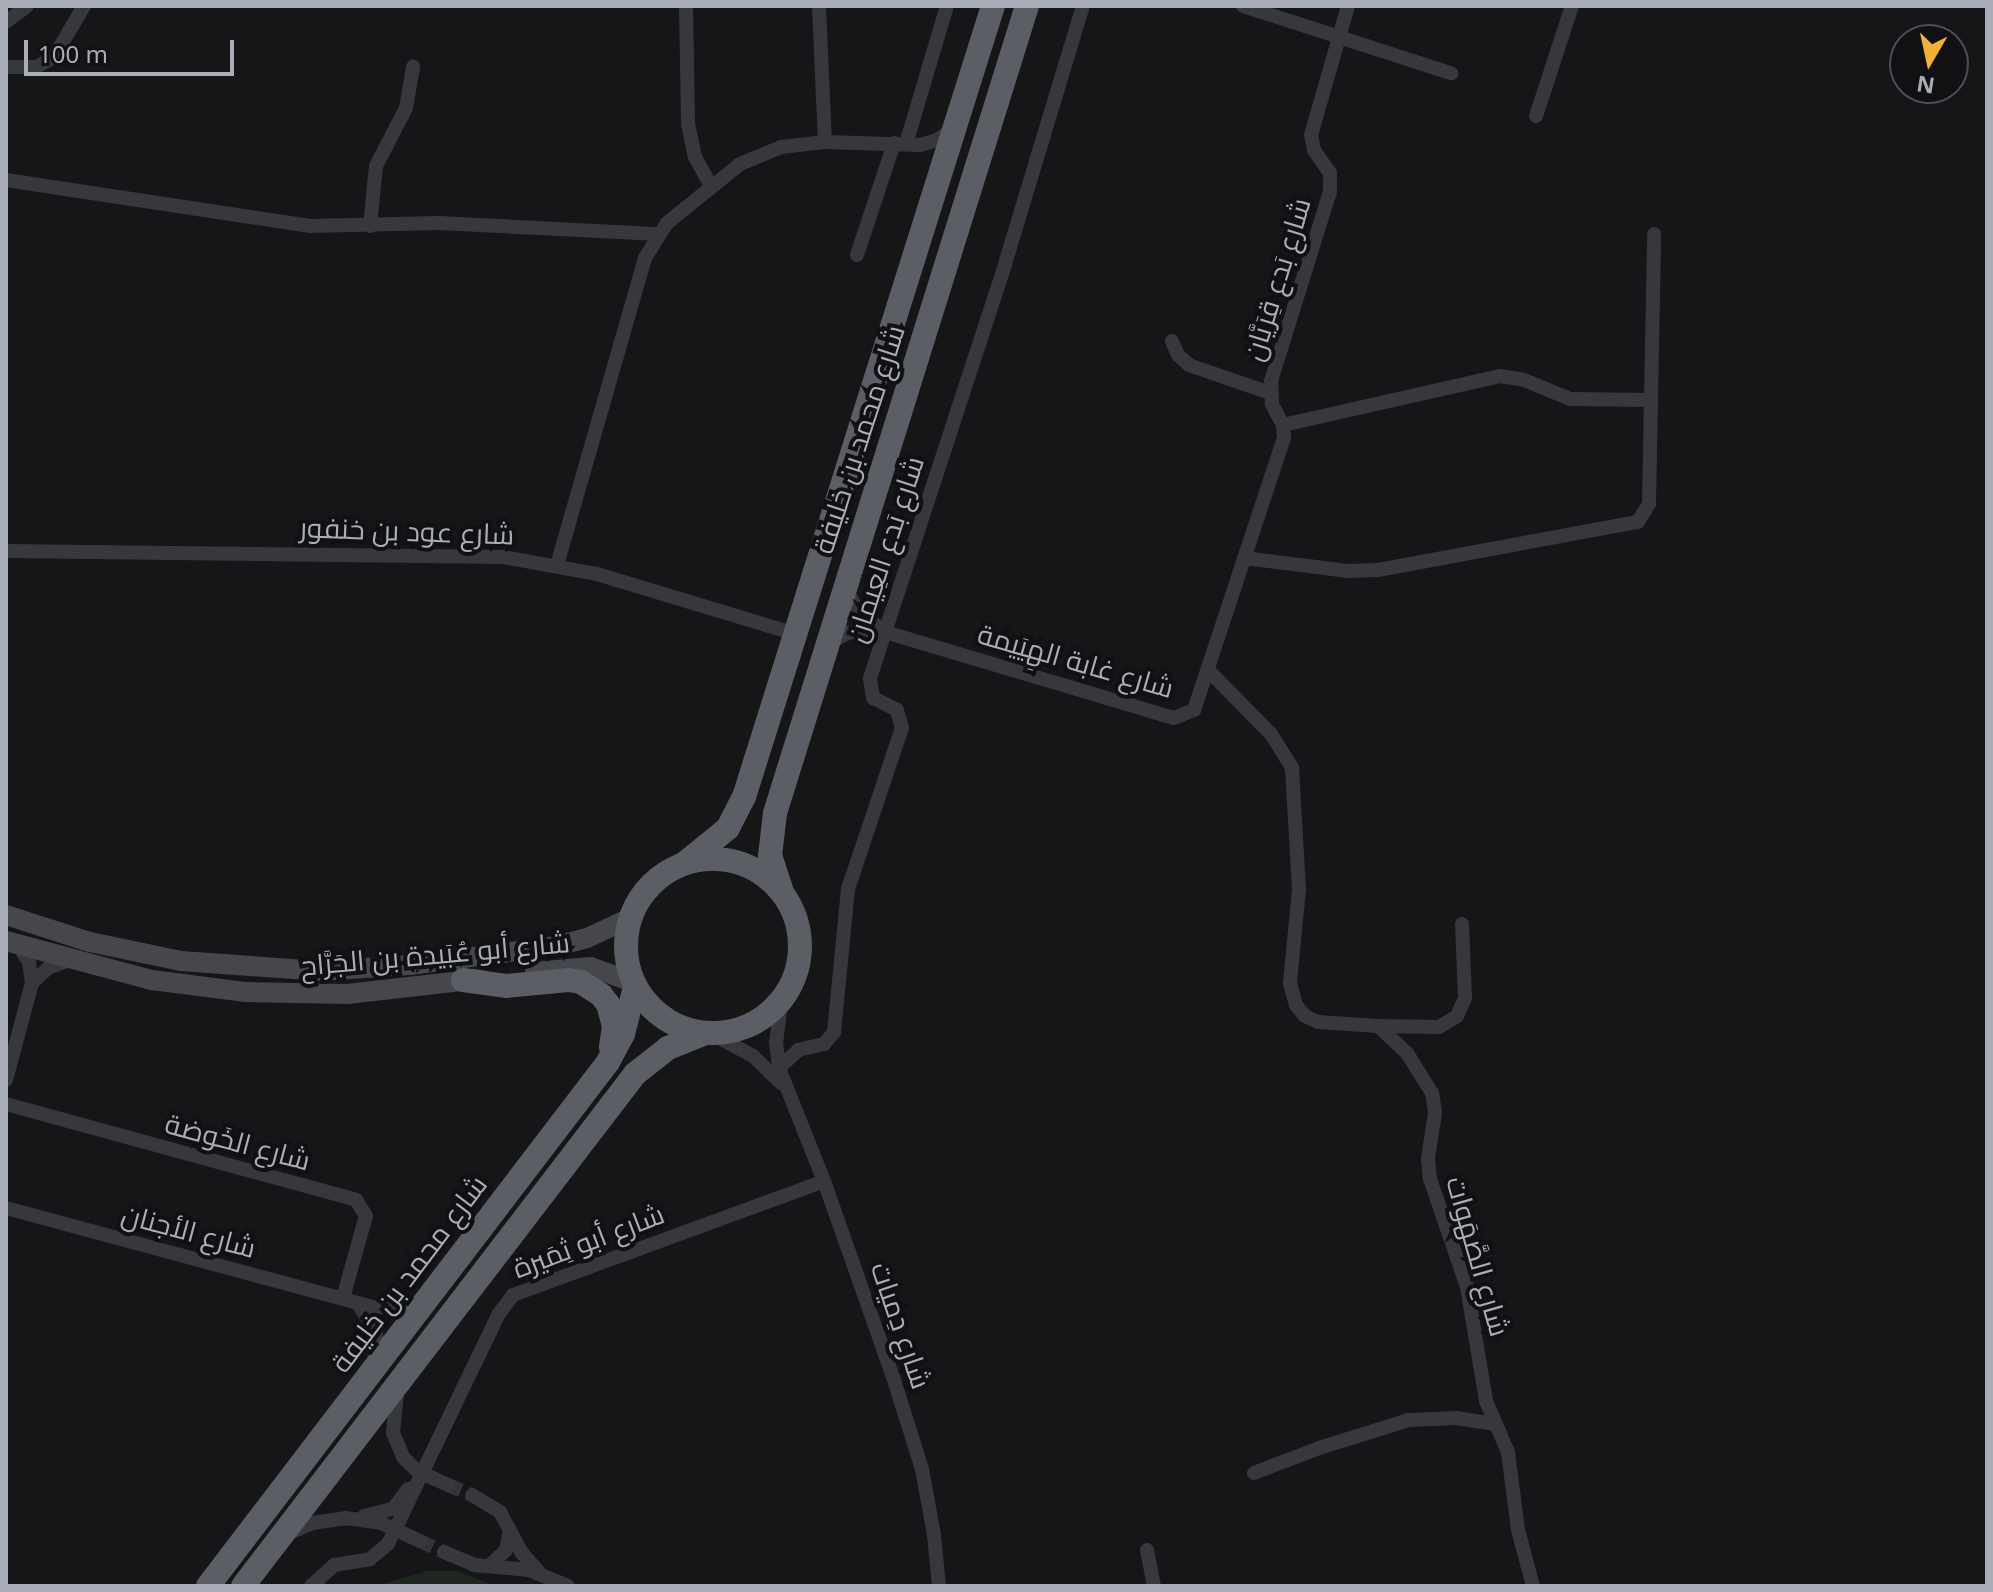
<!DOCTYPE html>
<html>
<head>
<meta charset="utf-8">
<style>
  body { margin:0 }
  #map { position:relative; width:1993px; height:1592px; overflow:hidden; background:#161618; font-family:"Noto Sans",Cairo,sans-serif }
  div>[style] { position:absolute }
  .green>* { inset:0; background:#1e261f }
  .minor-tunnel>* { height:14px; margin-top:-7px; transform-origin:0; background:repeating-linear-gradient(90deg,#333438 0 14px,transparent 0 21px) }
  .minor>* { height:14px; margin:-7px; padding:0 7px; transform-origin:7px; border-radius:7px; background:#37383d }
  .secondary>* { height:20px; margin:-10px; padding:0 10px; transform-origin:10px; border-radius:10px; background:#45474d }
  .trunk>* { height:24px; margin:-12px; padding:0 12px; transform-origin:12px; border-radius:12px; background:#5b5e65 }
  .trunk>.ring { margin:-12px; padding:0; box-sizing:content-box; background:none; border:24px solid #5b5e65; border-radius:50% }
  span { translate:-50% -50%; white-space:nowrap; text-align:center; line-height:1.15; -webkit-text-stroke:8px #111113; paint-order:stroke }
  .street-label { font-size:28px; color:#a8adb8 }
  .frame { position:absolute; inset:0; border:8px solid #a8adb8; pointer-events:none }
  .north { position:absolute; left:1889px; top:24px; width:80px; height:80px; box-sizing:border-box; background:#111113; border:2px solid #4d4f55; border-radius:50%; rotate:189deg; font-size:22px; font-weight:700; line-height:32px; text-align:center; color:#a8adb8 }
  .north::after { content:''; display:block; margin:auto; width:28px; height:36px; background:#f2b134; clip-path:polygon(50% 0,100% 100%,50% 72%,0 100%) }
  .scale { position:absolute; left:24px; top:40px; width:210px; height:36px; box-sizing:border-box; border:4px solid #a8adb8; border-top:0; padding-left:10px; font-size:24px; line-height:28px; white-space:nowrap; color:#a8adb8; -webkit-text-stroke:6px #111113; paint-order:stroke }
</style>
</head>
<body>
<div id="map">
  <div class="green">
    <div style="clip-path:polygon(426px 1571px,456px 1571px,497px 1586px,377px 1586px)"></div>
  </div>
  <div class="minor-tunnel">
    <div style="left:448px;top:1485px;width:26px;rotate:23deg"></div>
    <div style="left:420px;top:1541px;width:26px;rotate:25deg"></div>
  </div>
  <div class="minor">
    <div style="left:686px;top:6px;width:118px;rotate:89deg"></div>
    <div style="left:688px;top:124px;width:34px;rotate:78deg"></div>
    <div style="left:695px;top:157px;width:33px;rotate:61deg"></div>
    <div style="left:819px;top:6px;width:136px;rotate:87.5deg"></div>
    <div style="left:1243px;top:6px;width:219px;rotate:17.9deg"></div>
    <div style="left:6px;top:22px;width:26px;rotate:-37deg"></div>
    <div style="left:6px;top:67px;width:30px"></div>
    <div style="left:36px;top:67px;width:21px;rotate:-29deg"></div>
    <div style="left:54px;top:57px;width:59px;rotate:-59.5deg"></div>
    <div style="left:1536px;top:116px;width:116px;rotate:-71.9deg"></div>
    <div style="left:906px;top:144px;width:144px;rotate:-73.5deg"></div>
    <div style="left:6px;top:180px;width:306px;rotate:8.6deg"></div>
    <div style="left:309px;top:226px;width:130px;rotate:-1.3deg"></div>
    <div style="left:439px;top:223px;width:220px;rotate:2.9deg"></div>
    <div style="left:370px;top:226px;width:60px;rotate:-84.3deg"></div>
    <div style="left:376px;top:166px;width:65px;rotate:-62.7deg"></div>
    <div style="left:406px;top:108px;width:42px;rotate:-80.3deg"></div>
    <div style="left:857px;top:255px;width:118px;rotate:-71.7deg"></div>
    <div style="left:1172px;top:341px;width:15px;rotate:67deg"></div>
    <div style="left:1178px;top:355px;width:15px;rotate:42deg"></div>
    <div style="left:1189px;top:365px;width:86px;rotate:19.1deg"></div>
    <div style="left:1283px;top:425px;width:222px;rotate:-12.7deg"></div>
    <div style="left:1500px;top:376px;width:24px;rotate:9deg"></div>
    <div style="left:1524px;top:380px;width:50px;rotate:22.4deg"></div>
    <div style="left:1570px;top:399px;width:81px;rotate:0.7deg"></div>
    <div style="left:6px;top:551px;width:497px;rotate:0.7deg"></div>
    <div style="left:503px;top:557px;width:96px;rotate:10.3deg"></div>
    <div style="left:597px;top:574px;width:208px;rotate:16.8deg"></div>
    <div style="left:1244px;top:558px;width:105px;rotate:7.1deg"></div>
    <div style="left:1348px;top:571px;width:30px;rotate:-2deg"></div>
    <div style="left:1378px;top:570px;width:264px;rotate:-10.5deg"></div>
    <div style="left:1638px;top:522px;width:21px;rotate:-59deg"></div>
    <div style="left:1649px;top:504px;width:270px;rotate:-88.9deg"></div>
    <div style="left:557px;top:565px;width:319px;rotate:-74deg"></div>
    <div style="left:645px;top:258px;width:41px;rotate:-57.8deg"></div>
    <div style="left:667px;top:223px;width:94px;rotate:-38.9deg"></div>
    <div style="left:740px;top:164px;width:44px;rotate:-22.5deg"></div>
    <div style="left:781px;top:147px;width:44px;rotate:-6.5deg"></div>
    <div style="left:825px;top:142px;width:95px;rotate:1.8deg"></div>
    <div style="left:920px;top:145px;width:18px;rotate:-16deg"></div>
    <div style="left:937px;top:140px;width:19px;rotate:-35deg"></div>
    <div style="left:846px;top:589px;width:26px;rotate:62deg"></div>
    <div style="left:858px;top:612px;width:29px;rotate:36deg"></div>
    <div style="left:830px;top:643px;width:20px;rotate:-30deg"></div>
    <div style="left:847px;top:633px;width:28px;rotate:-8deg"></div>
    <div style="left:875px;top:629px;width:301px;rotate:16.6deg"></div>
    <div style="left:1163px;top:715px;width:11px;rotate:15deg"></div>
    <div style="left:1174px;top:718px;width:22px;rotate:-22deg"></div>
    <div style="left:1194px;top:710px;width:287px;rotate:-71.7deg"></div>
    <div style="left:1284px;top:438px;width:13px;rotate:-94deg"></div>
    <div style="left:1283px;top:425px;width:24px;rotate:-118deg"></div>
    <div style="left:1272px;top:404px;width:23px;rotate:-92deg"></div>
    <div style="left:1271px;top:381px;width:198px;rotate:-72.7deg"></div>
    <div style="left:1330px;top:192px;width:19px;rotate:-90deg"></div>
    <div style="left:1330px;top:173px;width:28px;rotate:-125deg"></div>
    <div style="left:1314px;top:150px;width:15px;rotate:-101deg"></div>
    <div style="left:1311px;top:135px;width:134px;rotate:-74deg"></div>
    <div style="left:1209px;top:671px;width:88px;rotate:45.5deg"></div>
    <div style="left:1271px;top:734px;width:40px;rotate:58deg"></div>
    <div style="left:1292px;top:768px;width:121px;rotate:86.7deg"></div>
    <div style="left:1299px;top:889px;width:94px;rotate:95.5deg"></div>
    <div style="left:1290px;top:983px;width:23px;rotate:75deg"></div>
    <div style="left:1296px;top:1005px;width:14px;rotate:51deg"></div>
    <div style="left:1305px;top:1016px;width:14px;rotate:25deg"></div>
    <div style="left:1318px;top:1022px;width:60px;rotate:3.8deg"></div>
    <div style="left:1378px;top:1026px;width:40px;rotate:43deg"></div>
    <div style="left:1407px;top:1053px;width:47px;rotate:58deg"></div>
    <div style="left:1432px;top:1093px;width:20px;rotate:81deg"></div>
    <div style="left:1435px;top:1113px;width:46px;rotate:98.8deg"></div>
    <div style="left:1428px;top:1158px;width:21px;rotate:85deg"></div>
    <div style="left:1430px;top:1179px;width:114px;rotate:71.1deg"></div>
    <div style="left:1467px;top:1287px;width:116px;rotate:80.5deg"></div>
    <div style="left:1486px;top:1401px;width:56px;rotate:66.7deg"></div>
    <div style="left:1508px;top:1452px;width:79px;rotate:82.7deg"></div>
    <div style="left:1518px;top:1530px;width:58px;rotate:75deg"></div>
    <div style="left:32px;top:983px;width:22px;rotate:-43deg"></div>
    <div style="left:48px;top:968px;width:22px;rotate:-21deg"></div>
    <div style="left:781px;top:1003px;width:39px;rotate:97deg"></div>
    <div style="left:776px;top:1042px;width:26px;rotate:83deg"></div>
    <div style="left:779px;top:1068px;width:122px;rotate:68.3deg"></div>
    <div style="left:824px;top:1181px;width:214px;rotate:70.6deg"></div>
    <div style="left:895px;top:1383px;width:90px;rotate:72.6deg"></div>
    <div style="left:922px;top:1469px;width:67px;rotate:79.7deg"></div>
    <div style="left:934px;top:1535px;width:51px;rotate:84.4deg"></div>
    <div style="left:1379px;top:1026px;width:60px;rotate:1deg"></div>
    <div style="left:1439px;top:1027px;width:21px;rotate:-31deg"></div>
    <div style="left:1457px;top:1016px;width:20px;rotate:-66deg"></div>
    <div style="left:1465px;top:998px;width:74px;rotate:-92.3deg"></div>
    <div style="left:712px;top:1034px;width:47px;rotate:28.2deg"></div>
    <div style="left:753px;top:1056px;width:39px;rotate:44deg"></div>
    <div style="left:779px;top:1068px;width:26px;rotate:-43deg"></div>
    <div style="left:798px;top:1050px;width:27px;rotate:-13deg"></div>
    <div style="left:824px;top:1044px;width:16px;rotate:-50deg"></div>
    <div style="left:834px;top:1032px;width:144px;rotate:-84.4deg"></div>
    <div style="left:848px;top:889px;width:170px;rotate:-71.5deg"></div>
    <div style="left:902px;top:728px;width:19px;rotate:-106deg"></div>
    <div style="left:897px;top:710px;width:27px;rotate:-153deg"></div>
    <div style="left:873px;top:698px;width:20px;rotate:-99deg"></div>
    <div style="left:870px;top:678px;width:435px;rotate:-71.9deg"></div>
    <div style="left:1005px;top:264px;width:270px;rotate:-73.2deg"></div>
    <div style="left:6px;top:1080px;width:100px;rotate:-75deg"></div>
    <div style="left:32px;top:983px;width:21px;rotate:-98deg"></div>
    <div style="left:29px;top:962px;width:20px;rotate:-123deg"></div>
    <div style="left:6px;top:1104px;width:363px;rotate:15.3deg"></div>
    <div style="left:356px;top:1200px;width:19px;rotate:58deg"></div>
    <div style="left:366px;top:1216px;width:85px;rotate:105.7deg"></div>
    <div style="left:6px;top:1208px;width:380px;rotate:15.1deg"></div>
    <div style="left:373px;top:1307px;width:46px"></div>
    <div style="left:358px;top:1303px;width:36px;rotate:60deg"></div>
    <div style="left:376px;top:1334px;width:25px;rotate:81deg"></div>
    <div style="left:397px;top:1393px;width:40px;rotate:95.7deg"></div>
    <div style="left:393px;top:1433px;width:26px;rotate:67deg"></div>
    <div style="left:403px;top:1457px;width:20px;rotate:45deg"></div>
    <div style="left:417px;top:1471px;width:34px;rotate:24deg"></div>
    <div style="left:1254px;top:1473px;width:70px;rotate:-21deg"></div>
    <div style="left:1319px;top:1448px;width:94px;rotate:-17.3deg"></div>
    <div style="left:1409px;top:1420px;width:47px;rotate:-2.4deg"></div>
    <div style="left:1456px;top:1418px;width:38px;rotate:9deg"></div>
    <div style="left:472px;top:1495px;width:33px;rotate:31deg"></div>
    <div style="left:500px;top:1512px;width:47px;rotate:61.8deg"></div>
    <div style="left:522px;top:1553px;width:24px;rotate:48deg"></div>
    <div style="left:364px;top:1516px;width:30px;rotate:-14deg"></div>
    <div style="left:393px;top:1509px;width:25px;rotate:-53deg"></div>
    <div style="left:289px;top:1533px;width:25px;rotate:-23deg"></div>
    <div style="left:312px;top:1523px;width:34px;rotate:-8deg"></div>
    <div style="left:346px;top:1518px;width:35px;rotate:8deg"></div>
    <div style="left:381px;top:1523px;width:43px;rotate:24.8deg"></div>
    <div style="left:1147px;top:1550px;width:37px;rotate:79deg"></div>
    <div style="left:444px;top:1552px;width:33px;rotate:23deg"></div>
    <div style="left:474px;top:1565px;width:55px;rotate:5.2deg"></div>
    <div style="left:529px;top:1570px;width:42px;rotate:22.3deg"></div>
    <div style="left:489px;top:1566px;width:23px;rotate:-43deg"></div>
    <div style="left:506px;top:1550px;width:20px;rotate:-79deg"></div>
    <div style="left:311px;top:1586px;width:31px;rotate:-42deg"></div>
    <div style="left:334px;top:1565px;width:36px;rotate:-9deg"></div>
    <div style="left:370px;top:1559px;width:23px;rotate:-40deg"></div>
    <div style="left:388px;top:1544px;width:254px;rotate:-64.3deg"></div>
    <div style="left:498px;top:1315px;width:25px;rotate:-53deg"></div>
    <div style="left:513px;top:1295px;width:331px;rotate:-20.1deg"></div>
  </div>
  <div class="secondary">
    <div style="left:6px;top:915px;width:88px;rotate:17.8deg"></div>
    <div style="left:90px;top:942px;width:93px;rotate:11.8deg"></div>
    <div style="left:181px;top:961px;width:138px;rotate:4.1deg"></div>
    <div style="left:319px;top:971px;width:91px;rotate:-3.8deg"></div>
    <div style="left:410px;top:965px;width:148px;rotate:-7.4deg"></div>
    <div style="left:557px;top:946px;width:31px;rotate:-15deg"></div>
    <div style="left:587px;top:938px;width:47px;rotate:-24.9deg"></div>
    <div style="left:6px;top:941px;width:151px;rotate:15deg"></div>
    <div style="left:152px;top:980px;width:95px;rotate:7.3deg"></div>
    <div style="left:246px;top:992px;width:101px;rotate:1.1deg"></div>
    <div style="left:347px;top:994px;width:133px;rotate:-6.5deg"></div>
    <div style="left:535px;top:972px;width:55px;rotate:-5.2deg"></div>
    <div style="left:590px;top:967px;width:46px;rotate:19.2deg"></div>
  </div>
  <div class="trunk">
    <div class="ring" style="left:626px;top:859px;width:150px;height:150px"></div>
    <div style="left:685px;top:863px;width:55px;rotate:-39.1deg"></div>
    <div style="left:728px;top:828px;width:35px;rotate:-63deg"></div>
    <div style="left:744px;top:797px;width:829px;rotate:-72.53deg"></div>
    <div style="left:782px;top:892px;width:38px;rotate:-108deg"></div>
    <div style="left:770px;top:856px;width:43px;rotate:-83.4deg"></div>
    <div style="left:775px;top:813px;width:845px;rotate:-72.66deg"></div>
    <div style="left:463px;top:980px;width:43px;rotate:7.9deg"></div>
    <div style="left:506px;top:986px;width:63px;rotate:-5.4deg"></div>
    <div style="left:569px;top:980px;width:12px;rotate:9deg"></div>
    <div style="left:581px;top:982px;width:24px;rotate:33deg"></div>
    <div style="left:601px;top:995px;width:11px;rotate:52deg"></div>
    <div style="left:608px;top:1004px;width:24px;rotate:75deg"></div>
    <div style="left:614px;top:1027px;width:20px;rotate:99deg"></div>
    <div style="left:208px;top:1586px;width:659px;rotate:-52.64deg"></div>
    <div style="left:608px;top:1062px;width:32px;rotate:-62deg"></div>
    <div style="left:623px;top:1034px;width:49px;rotate:-75.7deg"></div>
    <div style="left:243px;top:1586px;width:645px;rotate:-52.56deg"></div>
    <div style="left:635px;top:1074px;width:42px;rotate:-38.2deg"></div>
    <div style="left:668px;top:1048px;width:40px;rotate:-22deg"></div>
  </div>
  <div class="street-label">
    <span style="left:1276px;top:279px;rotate:-73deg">شارع بَدع قِرَيَّان</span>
    <span style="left:858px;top:439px;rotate:-72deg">شارع محمد بن خليفة</span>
    <span style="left:407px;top:530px;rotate:2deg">شارع عود بن خنفور</span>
    <span style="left:884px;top:549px;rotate:-72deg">شارع بَدع العِيمان</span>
    <span style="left:1076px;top:660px;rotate:16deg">شارع غابة الهِيَيمة</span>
    <span style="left:435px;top:953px;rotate:-5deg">شارع أبو عُبَيدة بن الجَرَّاح</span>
    <span style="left:238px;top:1141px;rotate:15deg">شارع الخَوضة</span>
    <span style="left:189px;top:1230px;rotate:15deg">شارع الأجنان</span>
    <span style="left:588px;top:1240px;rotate:-21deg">شارع أبو ثِمَيرة</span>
    <span style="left:1479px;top:1256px;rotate:74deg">شارع الصَّهَوات</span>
    <span style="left:408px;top:1273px;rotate:-53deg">شارع محمد بن خليفة</span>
    <span style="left:902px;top:1325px;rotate:71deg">شارع دِميات</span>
  </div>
  <div class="frame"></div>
  <div class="north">N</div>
  <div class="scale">100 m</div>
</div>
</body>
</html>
